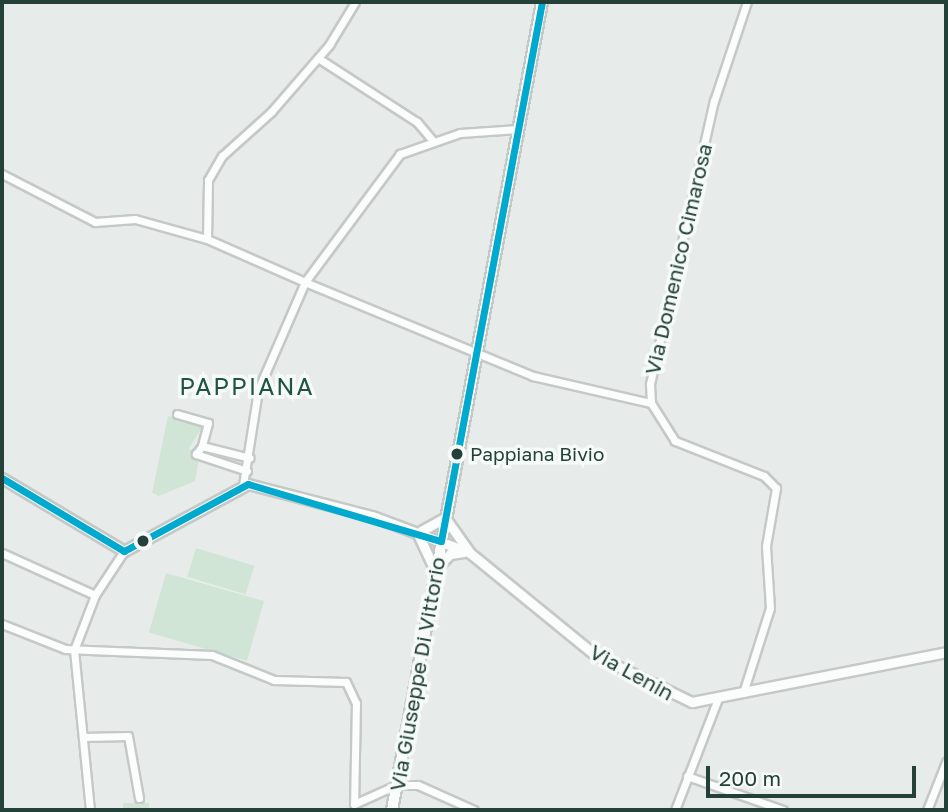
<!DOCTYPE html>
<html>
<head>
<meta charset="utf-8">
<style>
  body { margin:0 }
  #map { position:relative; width:948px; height:812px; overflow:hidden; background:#e7ecea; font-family:"Golos Text",sans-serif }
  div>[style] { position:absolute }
  .green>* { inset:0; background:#d0e5d6; transform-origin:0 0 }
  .roads { filter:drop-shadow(2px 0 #c4c9c7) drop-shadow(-2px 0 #c4c9c7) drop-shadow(0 2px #c4c9c7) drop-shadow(0 -2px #c4c9c7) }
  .minor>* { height:7px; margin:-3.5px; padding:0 3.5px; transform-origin:3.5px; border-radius:3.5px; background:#fbfcfc }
  .tertiary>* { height:9px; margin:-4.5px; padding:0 4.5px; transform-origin:4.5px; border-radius:4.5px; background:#fbfcfc }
  .secondary>* { height:10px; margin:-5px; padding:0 5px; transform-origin:5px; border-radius:5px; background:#fbfcfc }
  .bus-1>* { height:7px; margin:-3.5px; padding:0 3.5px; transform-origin:3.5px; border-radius:3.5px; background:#00a9ce }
  .dots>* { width:19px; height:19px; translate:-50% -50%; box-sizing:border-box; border:4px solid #f6faf8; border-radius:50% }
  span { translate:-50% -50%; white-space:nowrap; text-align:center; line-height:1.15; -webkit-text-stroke:7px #f6faf8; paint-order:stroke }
  .bus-label { font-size:19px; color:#234138 }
  .left { translate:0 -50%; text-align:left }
  .street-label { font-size:21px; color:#234138 }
  .quarter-label { font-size:24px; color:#1f5445; letter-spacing:2px }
  .frame { position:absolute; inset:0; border:4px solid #234138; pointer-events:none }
  .scale { position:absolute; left:706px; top:766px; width:210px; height:32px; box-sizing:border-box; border:4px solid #234138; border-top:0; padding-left:9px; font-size:21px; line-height:24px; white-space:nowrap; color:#234138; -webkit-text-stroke:5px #f6faf8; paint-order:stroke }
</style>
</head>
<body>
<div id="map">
  <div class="green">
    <div style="clip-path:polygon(168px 416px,204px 425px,189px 448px,199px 460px,195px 481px,159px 496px,152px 493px)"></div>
    <div style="left:196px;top:548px;width:61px;height:30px;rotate:17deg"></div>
    <div style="left:166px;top:573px;width:102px;height:62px;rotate:16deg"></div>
    <div style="left:123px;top:803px;width:26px;height:7px"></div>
  </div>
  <div class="roads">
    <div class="minor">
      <div style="left:318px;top:58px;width:118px;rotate:32.9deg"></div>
      <div style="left:417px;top:122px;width:23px;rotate:50deg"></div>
      <div style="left:518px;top:129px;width:58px;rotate:176.1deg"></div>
      <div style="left:460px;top:133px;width:64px;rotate:160.7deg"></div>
      <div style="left:400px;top:154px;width:159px;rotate:126.6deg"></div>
      <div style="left:305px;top:282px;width:247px;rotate:22.4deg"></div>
      <div style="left:533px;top:376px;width:121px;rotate:12.9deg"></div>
      <div style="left:2px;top:174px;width:105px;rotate:27.3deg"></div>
      <div style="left:95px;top:222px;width:40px;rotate:-4.3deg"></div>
      <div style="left:135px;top:219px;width:75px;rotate:15.5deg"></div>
      <div style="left:177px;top:414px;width:32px;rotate:16deg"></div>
      <div style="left:208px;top:423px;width:24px;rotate:105deg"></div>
      <div style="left:247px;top:471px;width:54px;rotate:-161.6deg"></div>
      <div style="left:196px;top:454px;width:10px;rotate:-53deg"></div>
      <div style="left:202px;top:446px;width:49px;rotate:14deg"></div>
      <div style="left:243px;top:485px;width:96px;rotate:-81deg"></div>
      <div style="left:258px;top:390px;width:118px;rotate:-66.5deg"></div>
      <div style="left:305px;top:282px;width:107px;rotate:-156.3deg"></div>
      <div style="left:207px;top:239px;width:59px;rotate:-89deg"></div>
      <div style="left:208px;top:180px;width:28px;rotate:-60deg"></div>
      <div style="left:222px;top:156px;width:66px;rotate:-41.9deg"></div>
      <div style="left:271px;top:112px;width:89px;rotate:-49.1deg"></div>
      <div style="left:329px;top:45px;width:50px;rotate:-58.8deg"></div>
      <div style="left:2px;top:553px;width:102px;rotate:24.3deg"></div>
      <div style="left:2px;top:624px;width:68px;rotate:21.6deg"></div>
      <div style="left:65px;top:649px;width:147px;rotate:2.3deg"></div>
      <div style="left:212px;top:655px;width:67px;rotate:22deg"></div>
      <div style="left:274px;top:680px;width:72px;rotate:1.6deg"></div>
      <div style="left:346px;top:682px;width:23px;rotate:65deg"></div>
      <div style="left:356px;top:703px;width:101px;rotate:91.1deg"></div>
      <div style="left:354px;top:804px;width:46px;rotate:-24.3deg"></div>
      <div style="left:396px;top:785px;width:22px"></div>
      <div style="left:418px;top:785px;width:61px;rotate:24.1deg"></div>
      <div style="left:743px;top:693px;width:89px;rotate:-72.4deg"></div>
      <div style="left:770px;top:608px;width:62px;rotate:-93.7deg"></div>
      <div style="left:766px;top:546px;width:59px;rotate:-80.2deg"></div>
      <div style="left:776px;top:488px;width:17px;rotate:-135deg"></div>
      <div style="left:764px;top:476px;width:96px;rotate:-158.5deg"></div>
      <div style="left:675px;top:441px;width:45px;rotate:-122.3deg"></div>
      <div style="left:651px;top:403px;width:19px;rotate:-93deg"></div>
      <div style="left:650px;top:384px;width:290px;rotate:-77.3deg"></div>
      <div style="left:714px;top:101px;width:104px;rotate:-71.6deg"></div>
      <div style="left:83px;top:737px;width:45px;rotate:-1.3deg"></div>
      <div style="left:128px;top:736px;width:63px;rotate:79.9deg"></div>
      <div style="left:687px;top:776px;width:102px;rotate:19.5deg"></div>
      <div style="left:90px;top:810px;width:161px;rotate:-95.7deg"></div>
      <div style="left:74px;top:650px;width:59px;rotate:-69.1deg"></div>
      <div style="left:95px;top:595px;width:53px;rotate:-56.6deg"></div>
      <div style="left:675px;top:810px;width:117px;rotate:-68.9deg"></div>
      <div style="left:927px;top:810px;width:52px;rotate:-68.4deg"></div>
    </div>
    <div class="tertiary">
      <div style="left:2px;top:478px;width:142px;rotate:30.9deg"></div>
      <div style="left:124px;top:551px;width:141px;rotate:-28.4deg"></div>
      <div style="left:248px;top:484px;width:128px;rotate:14.5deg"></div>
      <div style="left:372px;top:516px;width:99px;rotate:20.6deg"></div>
      <div style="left:446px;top:519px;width:42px;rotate:54.8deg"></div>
      <div style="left:470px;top:553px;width:161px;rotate:39.2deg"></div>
      <div style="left:595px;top:655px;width:108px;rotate:25.9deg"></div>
      <div style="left:692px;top:702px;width:259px;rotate:-11.1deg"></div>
      <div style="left:421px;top:531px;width:29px;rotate:-29deg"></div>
      <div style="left:418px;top:534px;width:40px;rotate:65deg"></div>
      <div style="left:436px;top:568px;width:20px;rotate:-45deg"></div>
      <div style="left:450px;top:554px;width:14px;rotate:-8deg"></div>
    </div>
    <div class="secondary">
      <div style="left:392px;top:810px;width:822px;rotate:-79.48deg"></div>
    </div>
  </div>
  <div class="bus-1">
    <div style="left:2px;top:478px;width:142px;rotate:30.9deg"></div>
    <div style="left:124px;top:551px;width:141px;rotate:-28.4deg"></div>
    <div style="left:248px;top:484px;width:201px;rotate:16.5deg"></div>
    <div style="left:441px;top:541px;width:548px;rotate:-79.39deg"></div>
  </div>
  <div class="dots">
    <div style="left:457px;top:454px;background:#234138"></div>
    <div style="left:143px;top:541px;background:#234138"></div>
  </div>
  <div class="bus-label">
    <span class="left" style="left:470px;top:454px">Pappiana Bivio</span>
  </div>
  <div class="street-label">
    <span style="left:678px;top:259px;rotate:-77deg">Via Domenico Cimarosa</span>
    <span style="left:632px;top:672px;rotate:29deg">Via Lenin</span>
    <span style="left:417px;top:674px;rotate:-80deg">Via Giuseppe Di Vittorio</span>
  </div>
  <div class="quarter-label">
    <span style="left:247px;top:386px">PAPPIANA</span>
  </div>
  <div class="frame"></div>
  <div class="scale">200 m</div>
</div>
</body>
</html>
